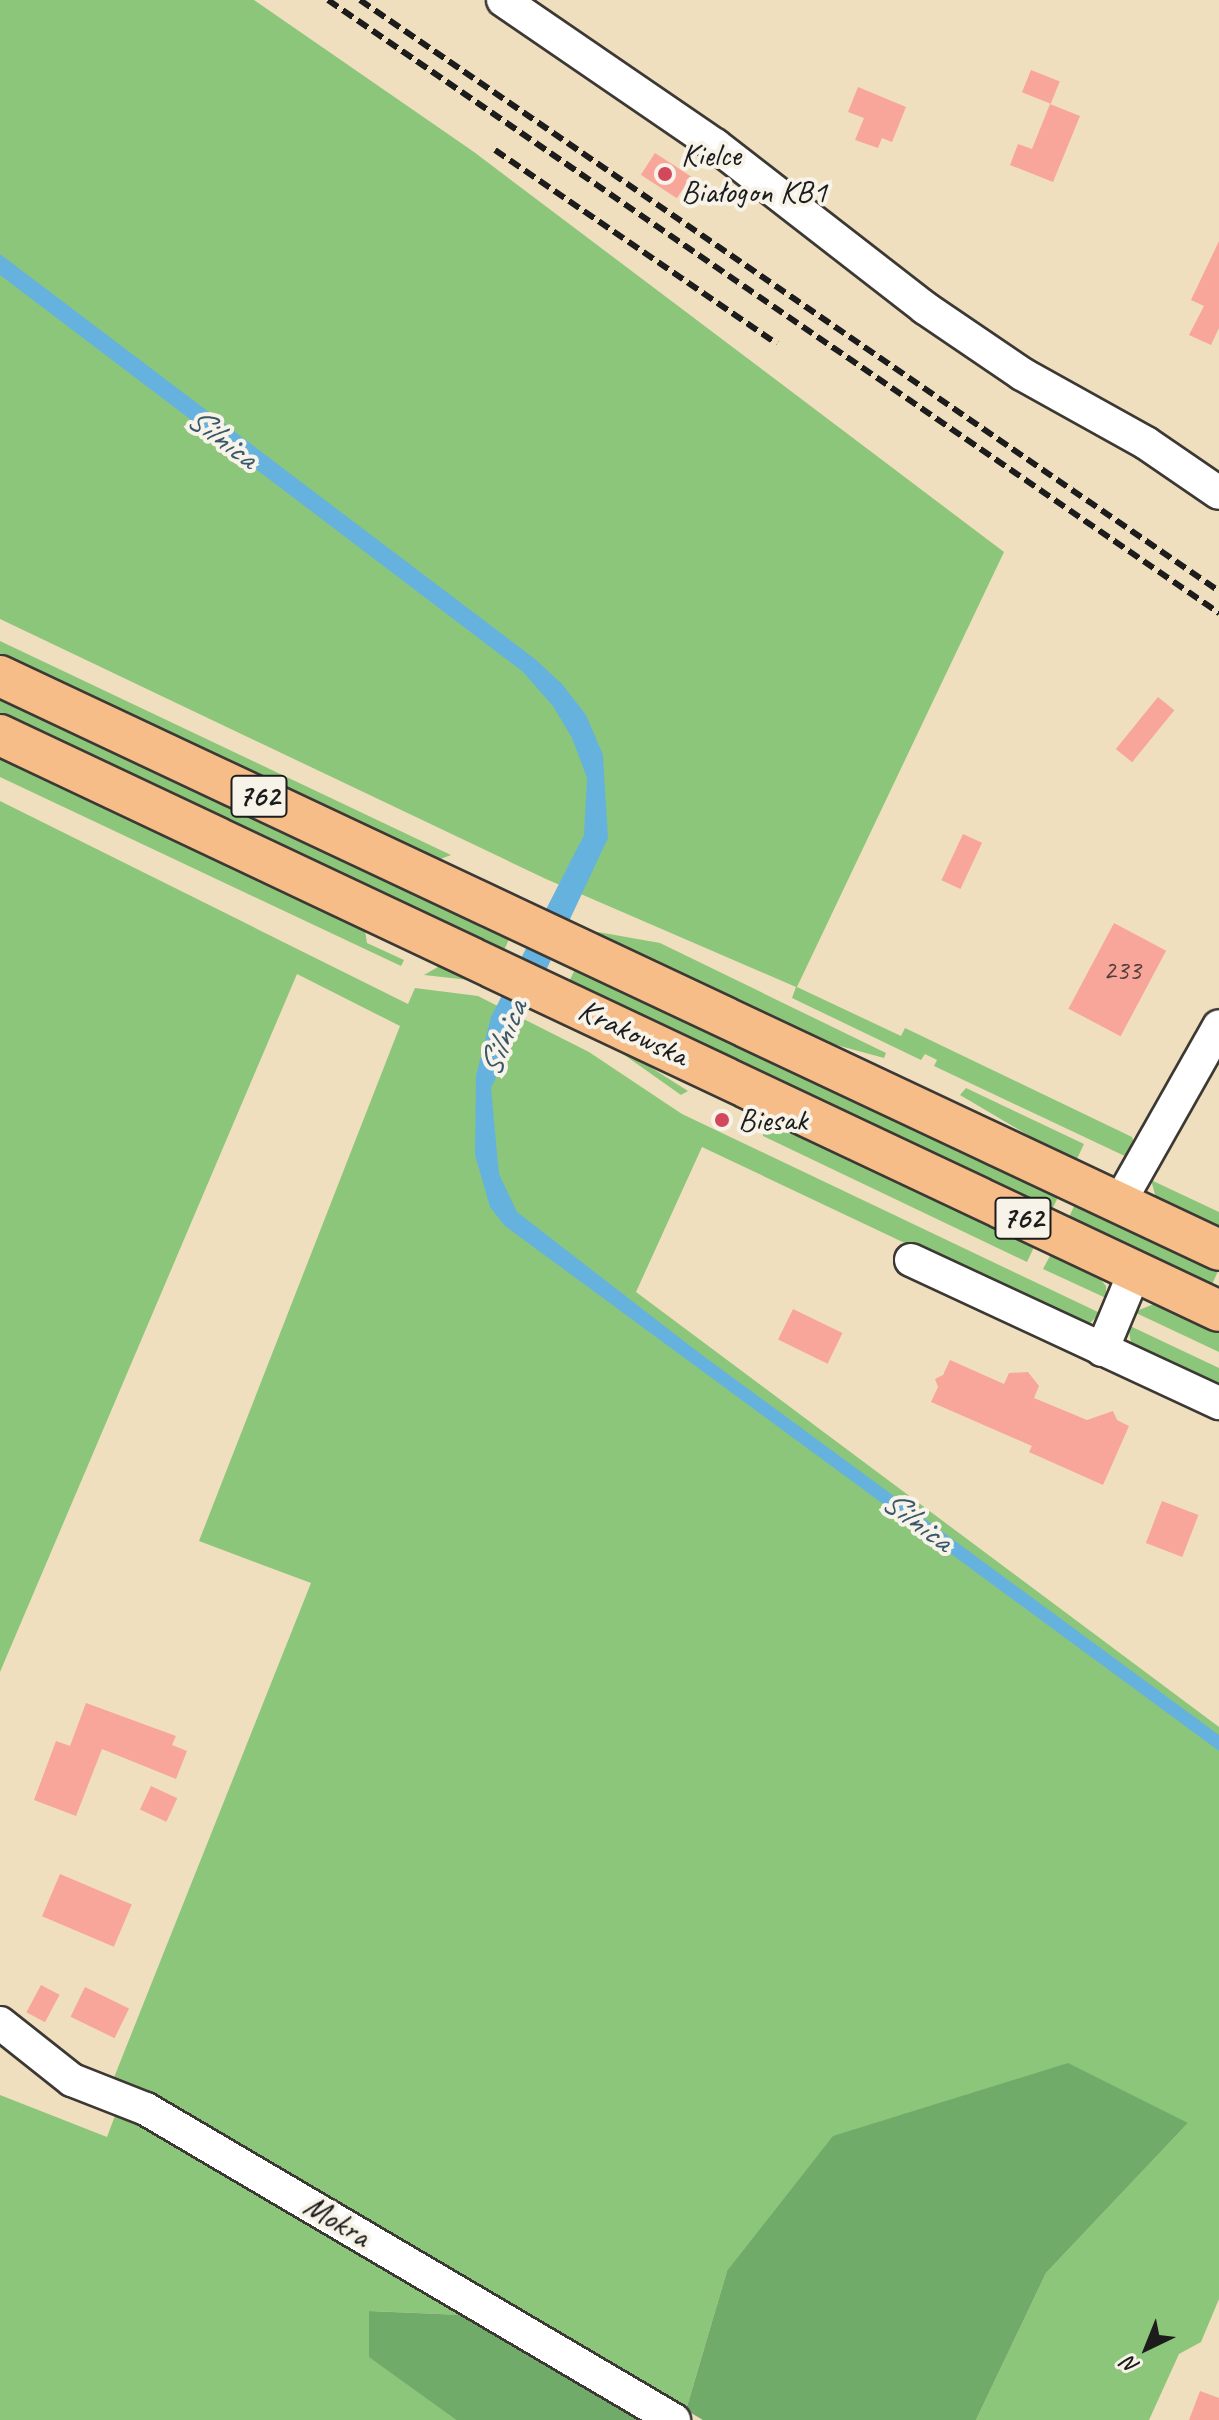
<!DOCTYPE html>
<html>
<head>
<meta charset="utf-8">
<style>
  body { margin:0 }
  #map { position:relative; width:1219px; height:2420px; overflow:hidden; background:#f0dfbe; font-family:Caveat,sans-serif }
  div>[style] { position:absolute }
  .green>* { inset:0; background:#8cc67a; transform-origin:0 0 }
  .forest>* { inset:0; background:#71ab6a }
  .water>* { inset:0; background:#66b2df }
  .building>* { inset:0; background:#f7a699; transform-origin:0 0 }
  .roads { filter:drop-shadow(2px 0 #3c3934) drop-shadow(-2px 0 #3c3934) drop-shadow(0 2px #3c3934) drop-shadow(0 -2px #3c3934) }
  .minor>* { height:32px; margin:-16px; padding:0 16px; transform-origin:16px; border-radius:16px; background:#fff }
  .major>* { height:40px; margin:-20px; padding:0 20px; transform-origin:20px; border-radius:20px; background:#f7bd88 }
  .rail>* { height:6px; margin-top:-3px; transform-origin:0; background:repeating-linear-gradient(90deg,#1c1c1c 0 12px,transparent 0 18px) }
  .dots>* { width:22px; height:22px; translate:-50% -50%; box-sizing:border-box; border:4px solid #f7f3e8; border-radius:50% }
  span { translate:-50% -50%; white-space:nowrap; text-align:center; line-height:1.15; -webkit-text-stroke:8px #f7f3e8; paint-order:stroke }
  .number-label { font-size:28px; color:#533e3b }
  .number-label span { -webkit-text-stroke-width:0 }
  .shield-label span { padding:2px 6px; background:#f7f3e8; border:2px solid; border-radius:6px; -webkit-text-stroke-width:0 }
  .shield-label { font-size:30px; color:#1c1c1c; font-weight:700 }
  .poi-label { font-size:32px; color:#1c1c1c }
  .left { translate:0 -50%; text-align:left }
  .street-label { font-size:32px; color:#1c1c1c }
  .water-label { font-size:34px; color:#3a586a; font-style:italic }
  .north { position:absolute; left:1107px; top:2308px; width:80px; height:80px; -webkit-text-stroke:6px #f7f3e8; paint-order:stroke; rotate:223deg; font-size:22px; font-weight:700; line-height:32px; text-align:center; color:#1c1c1c }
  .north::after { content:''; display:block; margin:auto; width:28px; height:36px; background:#1c1c1c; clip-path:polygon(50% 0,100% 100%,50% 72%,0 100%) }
</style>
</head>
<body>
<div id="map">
  <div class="green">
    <div style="clip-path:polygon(0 0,254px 0,474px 152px,1004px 552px,797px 987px,901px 1036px,905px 1028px,1132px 1137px,1135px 1146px,1129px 1158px,934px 1066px,937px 1060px,925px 1054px,921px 1060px,792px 998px,796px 987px,546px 879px,0 619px)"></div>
    <div style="clip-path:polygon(0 641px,451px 855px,435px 861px,0 657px)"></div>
    <div style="left:0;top:694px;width:565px;height:22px;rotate:25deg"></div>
    <div style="clip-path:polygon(0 754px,364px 925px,367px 943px,404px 960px,401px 966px,0 777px)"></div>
    <div style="clip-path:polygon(0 801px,408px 1004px,415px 988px,478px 996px,589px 1052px,682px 1114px,1100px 1313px,1089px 1324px,1076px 1324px,702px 1147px,636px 1292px,1219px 1727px,1219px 2299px,1201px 2342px,1179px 2354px,1149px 2420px,976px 2420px,1046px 2273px,1188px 2123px,727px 2271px,686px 2410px,113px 2080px,311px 1583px,199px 1541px,400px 1026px,297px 974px,0 1672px)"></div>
    <div style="clip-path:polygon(598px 932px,660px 943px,886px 1053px,884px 1058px,818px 1040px,595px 936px)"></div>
    <div style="clip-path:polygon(443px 964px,478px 981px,424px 975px)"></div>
    <div style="left:576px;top:967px;width:534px;height:18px;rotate:25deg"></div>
    <div style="clip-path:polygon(606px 1042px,614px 1044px,688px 1091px,681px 1095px)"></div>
    <div style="clip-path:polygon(966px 1088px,1084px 1144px,1075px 1163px,960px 1095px)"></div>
    <div style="clip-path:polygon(763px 1127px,807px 1138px,1035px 1245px,1027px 1262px,763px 1136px)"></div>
    <div style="clip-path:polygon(1151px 1180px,1219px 1212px,1219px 1232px,1167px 1208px,1156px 1198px)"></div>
    <div style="left:1076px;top:1202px;width:158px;height:19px;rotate:25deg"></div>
    <div style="clip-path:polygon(1052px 1252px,1094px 1271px,1106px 1286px,1106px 1298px,1043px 1269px)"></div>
    <div style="clip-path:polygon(1159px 1302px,1219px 1329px,1219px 1352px,1134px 1312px)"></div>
    <div style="clip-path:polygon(1128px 1325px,1219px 1368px,1219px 1394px,1171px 1371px,1168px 1360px,1131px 1343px)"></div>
    <div style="clip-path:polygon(0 2095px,107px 2137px,119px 2105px,462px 2315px,370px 2311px,370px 2357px,456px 2420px,0 2420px)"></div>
  </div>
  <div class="forest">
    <div style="clip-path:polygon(1068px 2063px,1188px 2123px,1046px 2273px,976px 2420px,703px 2420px,686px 2410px,727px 2271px,833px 2136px)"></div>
    <div style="clip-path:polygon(369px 2311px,462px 2315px,644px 2420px,456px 2420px,369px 2357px)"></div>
  </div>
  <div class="water">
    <div style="clip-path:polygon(0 254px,535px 659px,562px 684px,586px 715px,603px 755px,608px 838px,491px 1088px,499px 1174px,517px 1212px,698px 1352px,1219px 1735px,1219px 1751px,505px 1226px,490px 1207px,475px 1155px,476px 1076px,491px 1017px,584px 835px,587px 778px,572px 738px,553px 706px,522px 671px,0 275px)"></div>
  </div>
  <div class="building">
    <div style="left:1031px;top:70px;width:31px;height:24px;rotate:22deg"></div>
    <div style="clip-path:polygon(858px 87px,906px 107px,892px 142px,882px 138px,878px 148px,855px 140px,864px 118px,848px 112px)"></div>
    <div style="clip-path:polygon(1050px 104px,1080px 116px,1053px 182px,1010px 165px,1018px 144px,1032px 149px)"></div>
    <div style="left:655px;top:153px;width:43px;height:26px;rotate:33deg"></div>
    <div style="clip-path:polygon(1219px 241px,1219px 328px,1211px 345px,1189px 335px,1204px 306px,1191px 300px)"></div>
    <div style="left:1158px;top:697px;width:21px;height:67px;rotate:39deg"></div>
    <div style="left:963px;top:834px;width:21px;height:51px;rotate:25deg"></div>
    <div style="left:1114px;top:923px;width:59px;height:97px;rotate:28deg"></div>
    <div style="left:793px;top:1309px;width:55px;height:34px;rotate:26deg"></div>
    <div style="clip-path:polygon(950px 1360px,1004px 1384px,1009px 1373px,1028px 1372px,1039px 1386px,1034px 1398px,1087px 1420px,1113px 1411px,1117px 1420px,1129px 1426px,1103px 1485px,1029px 1452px,1032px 1446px,931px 1402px,938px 1387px,935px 1379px,943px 1375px)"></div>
    <div style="left:1162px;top:1501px;width:39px;height:45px;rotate:21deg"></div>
    <div style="clip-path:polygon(86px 1703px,176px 1736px,172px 1745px,187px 1751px,176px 1779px,102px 1749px,76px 1816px,34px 1800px,56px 1741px,70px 1746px)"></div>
    <div style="left:151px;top:1786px;width:29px;height:26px;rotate:25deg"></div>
    <div style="left:60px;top:1874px;width:78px;height:46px;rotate:23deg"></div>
    <div style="left:41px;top:1985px;width:21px;height:31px;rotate:28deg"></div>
    <div style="left:85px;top:1987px;width:49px;height:33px;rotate:26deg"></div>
    <div style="clip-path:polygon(1200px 2391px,1219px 2398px,1219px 2420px,1189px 2420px)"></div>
  </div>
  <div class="roads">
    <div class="minor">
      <div style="left:503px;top:0;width:257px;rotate:34.4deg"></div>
      <div style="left:715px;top:145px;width:266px;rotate:37.8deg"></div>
      <div style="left:925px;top:308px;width:117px;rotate:34.2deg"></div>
      <div style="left:1022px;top:374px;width:142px;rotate:29.1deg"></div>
      <div style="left:1146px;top:443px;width:88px;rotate:34.4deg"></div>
      <div style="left:1119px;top:1203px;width:203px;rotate:-60.5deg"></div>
      <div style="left:911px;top:1260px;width:340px;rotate:24.9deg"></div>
      <div style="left:1102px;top:1350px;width:86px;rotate:-67.3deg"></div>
      <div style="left:0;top:2023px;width:92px;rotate:38.4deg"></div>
      <div style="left:72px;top:2080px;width:79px;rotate:21.4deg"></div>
      <div style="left:146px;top:2109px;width:613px;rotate:30.5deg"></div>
    </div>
    <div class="major">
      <div style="left:0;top:676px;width:1347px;rotate:25.21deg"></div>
      <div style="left:0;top:735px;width:1348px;rotate:25.29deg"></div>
    </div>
  </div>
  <div class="rail">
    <div style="left:328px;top:0;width:1082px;rotate:34.53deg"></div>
    <div style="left:360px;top:0;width:1043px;rotate:34.53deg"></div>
    <div style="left:495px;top:150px;width:342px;rotate:34.5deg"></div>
  </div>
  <div class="dots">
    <div style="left:665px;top:174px;background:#d1495b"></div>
    <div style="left:722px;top:1120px;background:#d1495b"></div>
  </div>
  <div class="number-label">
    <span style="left:1122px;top:970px">233</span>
  </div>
  <div class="shield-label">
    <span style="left:259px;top:796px">762</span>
    <span style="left:1023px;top:1218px">762</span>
  </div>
  <div class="poi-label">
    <span class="left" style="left:681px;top:174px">Kielce<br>Białogon KB1</span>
    <span class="left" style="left:738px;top:1120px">Biesak</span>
  </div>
  <div class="street-label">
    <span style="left:633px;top:1033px;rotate:25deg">Krakowska</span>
    <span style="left:337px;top:2221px;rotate:31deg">Mokra</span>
  </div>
  <div class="water-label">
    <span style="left:223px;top:437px;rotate:37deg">Silnica</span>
    <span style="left:502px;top:1038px;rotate:-68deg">Silnica</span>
    <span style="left:918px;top:1520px;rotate:37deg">Silnica</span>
  </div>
  <div class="north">N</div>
</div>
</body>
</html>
